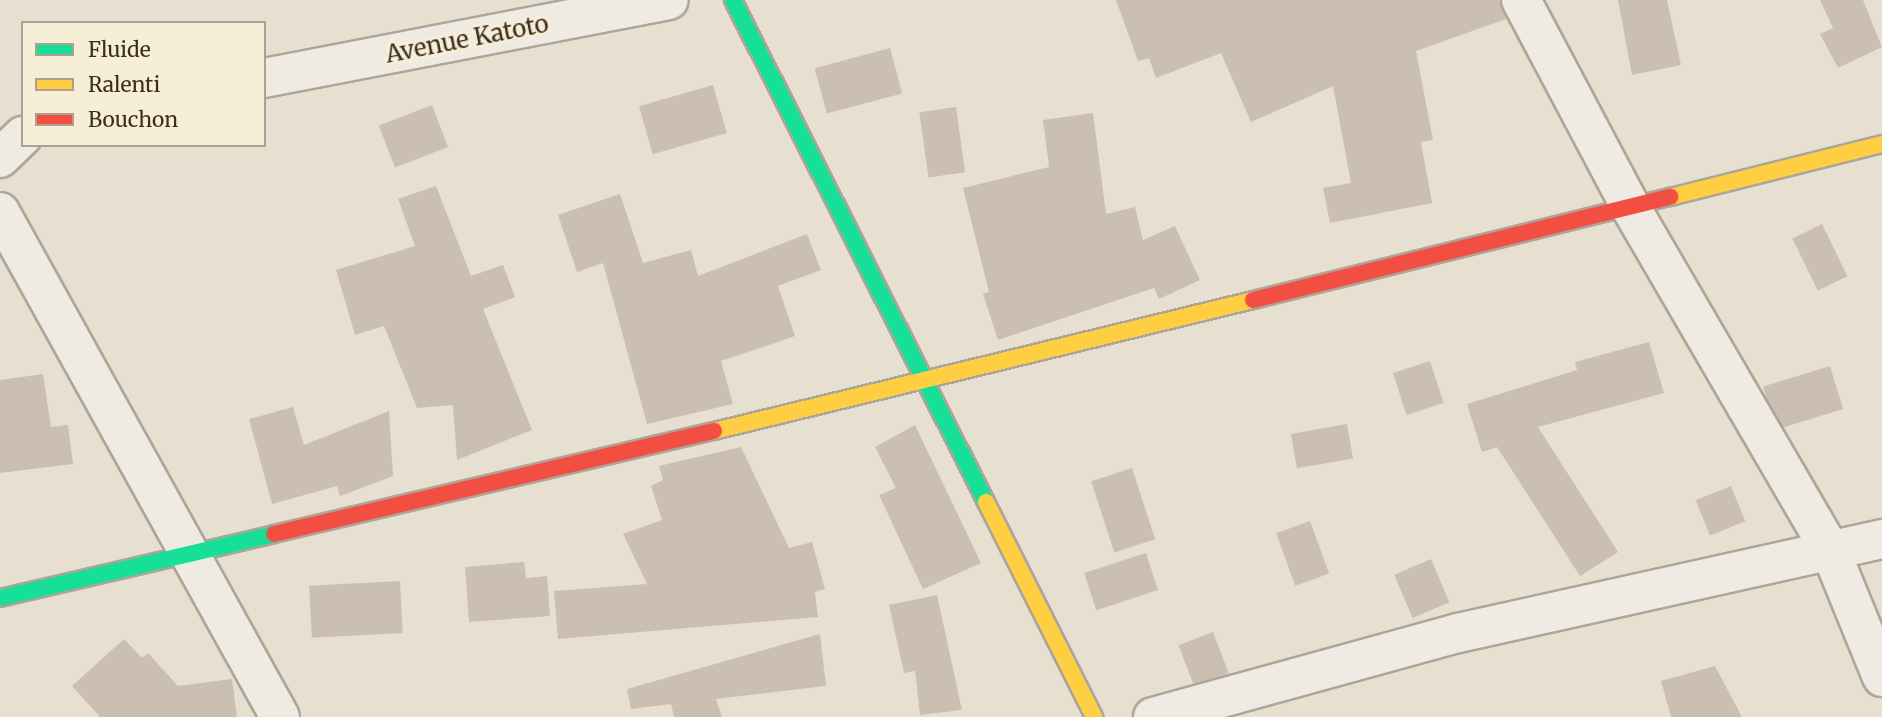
<!DOCTYPE html>
<html>
<head>
<meta charset="utf-8">
<style>
  body { margin:0 }
  #map { position:relative; width:1882px; height:717px; overflow:hidden; background:#e7e0d1; font-family:Merriweather,serif }
  div>[style] { position:absolute }
  .building>* { inset:0; background:#cbbfb2; transform-origin:0 0 }
  .roads { filter:drop-shadow(2px 0 #ada599) drop-shadow(-2px 0 #ada599) drop-shadow(0 2px #ada599) drop-shadow(0 -2px #ada599) }
  .street>* { height:38px; margin:-19px; padding:0 19px; transform-origin:19px; border-radius:19px; background:#efebe3 }
  .fast>* { height:16px; margin:-8px; padding:0 8px; transform-origin:8px; border-radius:8px; background:#16e098 }
  .slow>* { height:16px; margin:-8px; padding:0 8px; transform-origin:8px; border-radius:8px; background:#ffcf43 }
  .jam>* { height:16px; margin:-8px; padding:0 8px; transform-origin:8px; border-radius:8px; background:#f24e42 }
  span { translate:-50% -50%; white-space:nowrap; text-align:center; line-height:1.15; -webkit-text-stroke:6px #f7eed8; paint-order:stroke }
  .street-label { font-size:24px; color:#3d2e20 }
  .legend { position:absolute; left:21px; top:21px; width:245px; height:126px; box-sizing:border-box; background:#f7eed8; border:2px solid #ada18e; margin:0; padding:9px 12px; list-style:none; font-size:21px; color:#3d2e20 }
  .legend li { display:flex; align-items:center; gap:14px; height:35px }
  .legend b { width:35px; border:2px solid #ada18e }
</style>
</head>
<body>
<div id="map">
  <div class="building">
    <div style="clip-path:polygon(1116px 0,1499px 0,1506px 19px,1416px 51px,1433px 140px,1421px 142px,1432px 203px,1330px 223px,1323px 188px,1351px 183px,1333px 86px,1251px 122px,1221px 53px,1156px 78px,1149px 58px,1138px 61px)"></div>
    <div style="clip-path:polygon(1618px 0,1667px 0,1681px 65px,1632px 75px)"></div>
    <div style="clip-path:polygon(1820px 0,1863px 0,1882px 47px,1838px 68px,1820px 34px,1833px 28px)"></div>
    <div style="left:890px;top:48px;width:47px;height:78px;rotate:75deg"></div>
    <div style="left:713px;top:85px;width:50px;height:77px;rotate:74deg"></div>
    <div style="left:432px;top:105px;width:45px;height:57px;rotate:69deg"></div>
    <div style="left:956px;top:107px;width:66px;height:37px;rotate:82deg"></div>
    <div style="clip-path:polygon(1093px 113px,1106px 214px,1135px 207px,1143px 240px,1175px 226px,1200px 280px,1159px 299px,1154px 288px,998px 340px,983px 294px,989px 292px,963px 188px,1049px 167px,1043px 120px)"></div>
    <div style="clip-path:polygon(436px 186px,471px 276px,503px 265px,515px 297px,483px 309px,532px 430px,457px 460px,453px 405px,417px 408px,384px 326px,355px 335px,336px 270px,415px 246px,398px 199px)"></div>
    <div style="clip-path:polygon(620px 194px,643px 263px,691px 250px,698px 276px,807px 234px,821px 270px,778px 286px,795px 336px,721px 361px,733px 404px,647px 424px,603px 263px,577px 272px,558px 215px)"></div>
    <div style="left:1822px;top:224px;width:58px;height:33px;rotate:64deg"></div>
    <div style="clip-path:polygon(1649px 342px,1664px 393px,1538px 427px,1618px 552px,1580px 576px,1497px 447px,1482px 452px,1467px 404px,1577px 370px,1575px 362px)"></div>
    <div style="left:1430px;top:361px;width:44px;height:39px;rotate:72deg"></div>
    <div style="left:1830px;top:366px;width:45px;height:70px;rotate:73deg"></div>
    <div style="clip-path:polygon(43px 374px,51px 427px,68px 425px,73px 464px,0 473px,0 380px)"></div>
    <div style="clip-path:polygon(293px 407px,304px 445px,389px 411px,393px 476px,340px 496px,337px 486px,272px 504px,249px 419px)"></div>
    <div style="left:1347px;top:424px;width:35px;height:57px;rotate:80deg"></div>
    <div style="clip-path:polygon(915px 425px,981px 563px,923px 589px,879px 495px,896px 488px,875px 447px)"></div>
    <div style="clip-path:polygon(741px 447px,789px 548px,812px 542px,825px 589px,815px 592px,818px 617px,558px 639px,554px 591px,647px 584px,623px 534px,662px 520px,651px 486px,663px 480px,659px 466px)"></div>
    <div style="left:1132px;top:468px;width:75px;height:43px;rotate:72deg"></div>
    <div style="left:1731px;top:486px;width:38px;height:38px;rotate:68deg"></div>
    <div style="left:1310px;top:521px;width:56px;height:36px;rotate:70deg"></div>
    <div style="left:1146px;top:553px;width:39px;height:65px;rotate:72deg"></div>
    <div style="left:1431px;top:559px;width:47px;height:40px;rotate:67deg"></div>
    <div style="clip-path:polygon(524px 562px,526px 578px,547px 576px,550px 616px,469px 622px,465px 567px)"></div>
    <div style="left:400px;top:581px;width:52px;height:91px;rotate:87deg"></div>
    <div style="clip-path:polygon(937px 595px,962px 710px,920px 715px,915px 671px,904px 673px,889px 605px)"></div>
    <div style="left:1213px;top:632px;width:44px;height:37px;rotate:69deg"></div>
    <div style="clip-path:polygon(820px 634px,826px 686px,716px 699px,722px 717px,674px 717px,671px 704px,631px 709px,627px 689px)"></div>
    <div style="clip-path:polygon(124px 639px,142px 658px,148px 653px,178px 686px,232px 679px,237px 717px,100px 717px,72px 686px)"></div>
    <div style="clip-path:polygon(1715px 666px,1742px 717px,1671px 717px,1661px 681px)"></div>
  </div>
  <div class="roads">
    <div class="street">
      <div style="left:1521px;top:0;width:235px;rotate:62.1deg"></div>
      <div style="left:1631px;top:208px;width:398px;rotate:59.8deg"></div>
      <div style="left:1831px;top:552px;width:135px;rotate:67.8deg"></div>
      <div style="left:264px;top:78px;width:412px;rotate:-10.9deg"></div>
      <div style="left:0;top:158px;width:32px;rotate:-44deg"></div>
      <div style="left:0;top:212px;width:577px;rotate:60.99deg"></div>
      <div style="left:1153px;top:717px;width:316px;rotate:-15.4deg"></div>
      <div style="left:1458px;top:633px;width:434px;rotate:-12.5deg"></div>
    </div>
    <div class="fast">
      <div style="left:733px;top:0;width:562px;rotate:63.25deg"></div>
      <div style="left:0;top:598px;width:281px;rotate:-13.1deg"></div>
    </div>
    <div class="slow">
      <div style="left:1670px;top:197px;width:219px;rotate:-14deg"></div>
      <div style="left:714px;top:431px;width:555px;rotate:-13.66deg"></div>
      <div style="left:986px;top:502px;width:241px;rotate:63.3deg"></div>
    </div>
    <div class="jam">
      <div style="left:1253px;top:300px;width:430px;rotate:-13.9deg"></div>
      <div style="left:274px;top:534px;width:452px;rotate:-13.2deg"></div>
    </div>
  </div>
  <div class="street-label">
    <span style="left:467px;top:39px;rotate:-11deg">Avenue Katoto</span>
  </div>
  <ul class="legend">
  <li><b style="height:9px;background:#16e098"></b>Fluide</li>
  <li><b style="height:9px;background:#ffcf43"></b>Ralenti</li>
  <li><b style="height:9px;background:#f24e42"></b>Bouchon</li>
  </ul>
</div>
</body>
</html>
